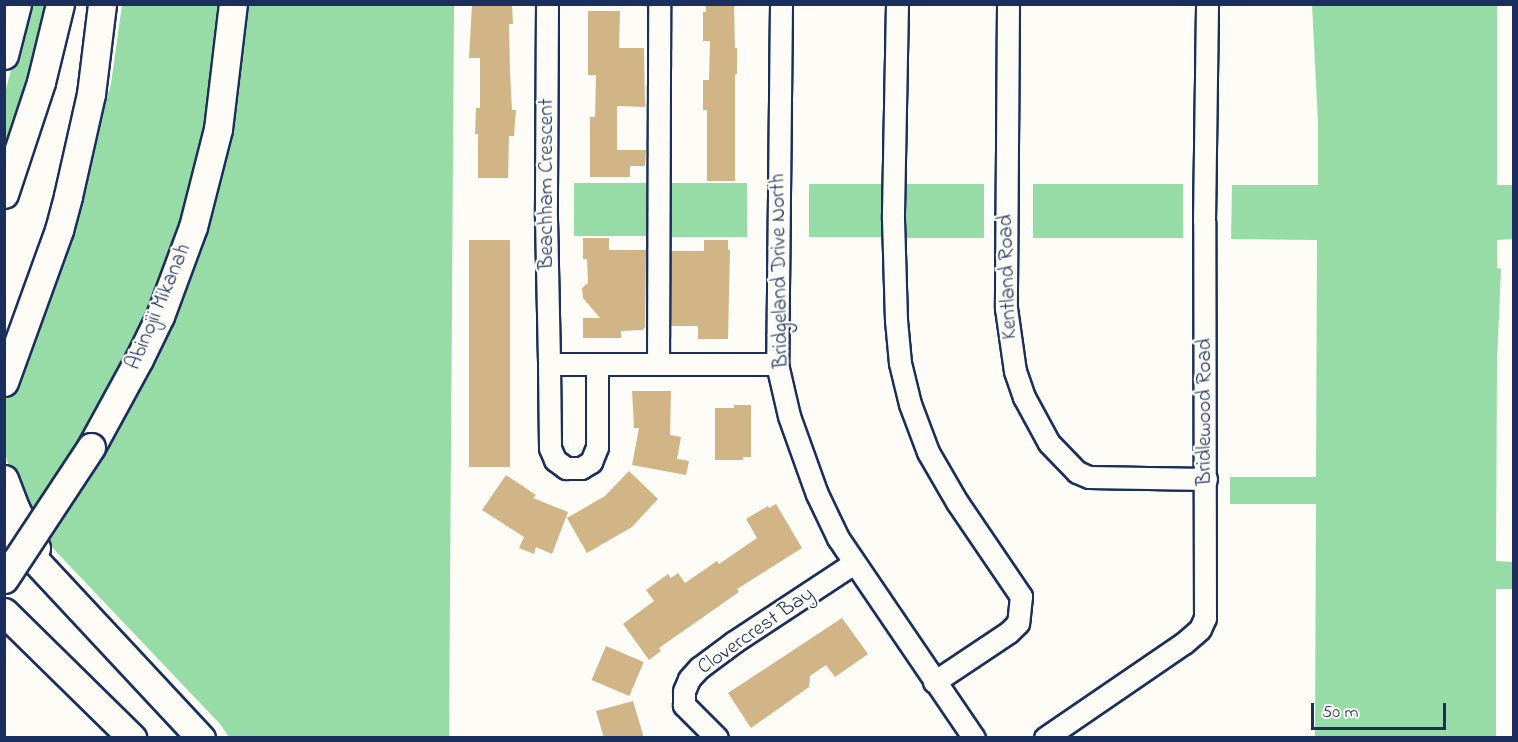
<!DOCTYPE html>
<html>
<head>
<meta charset="utf-8">
<style>
  body { margin:0 }
  #map { position:relative; width:1518px; height:742px; overflow:hidden; background:#fdfcf7; font-family:"Indie Flower",sans-serif }
  div>[style] { position:absolute }
  .green>* { inset:0; background:#97dba7; transform-origin:0 0 }
  .building>* { inset:0; background:#d2b587; transform-origin:0 0 }
  .roads { filter:drop-shadow(2px 0 #1b2f5e) drop-shadow(-2px 0 #1b2f5e) drop-shadow(0 2px #1b2f5e) drop-shadow(0 -2px #1b2f5e) }
  .minor>* { height:21px; margin:-10.5px; padding:0 10.5px; transform-origin:10.5px; border-radius:10.5px; background:#fdfcf7 }
  .major>* { height:27px; margin:-13.5px; padding:0 13.5px; transform-origin:13.5px; border-radius:13.5px; background:#fdfcf7 }
  .bridges { filter:drop-shadow(2px 0 #1b2f5e) drop-shadow(-2px 0 #1b2f5e) drop-shadow(0 2px #1b2f5e) drop-shadow(0 -2px #1b2f5e) }
  .major-bridge>* { height:27px; margin:-13.5px; padding:0 13.5px; transform-origin:13.5px; border-radius:13.5px; background:#fdfcf7 }
  span { translate:-50% -50%; white-space:nowrap; text-align:center; line-height:1.15; -webkit-text-stroke:4.5px #fdfcf7; paint-order:stroke }
  .street-label { font-size:21px; color:#1b2f5e }
  .frame { position:absolute; inset:0; border:6px solid #1b2f5e; pointer-events:none }
  .scale { position:absolute; left:1311px; top:703px; width:135px; height:27px; box-sizing:border-box; border:3px solid #1b2f5e; border-top:0; padding-left:8px; font-size:18px; line-height:21px; white-space:nowrap; color:#1b2f5e; -webkit-text-stroke:4px #fdfcf7; paint-order:stroke }
</style>
</head>
<body>
<div id="map">
  <div class="green">
    <div style="clip-path:polygon(28px 5px,51px 5px,5px 159px,5px 93px)"></div>
    <div style="clip-path:polygon(122px 5px,454px 5px,449px 737px,229px 737px,220px 724px,47px 542px,19px 501px,5px 453px,6px 399px,62px 261px,111px 84px)"></div>
    <div style="clip-path:polygon(1312px 5px,1497px 5px,1497px 185px,1513px 185px,1514px 239px,1497px 240px,1497px 268px,1501px 269px,1497px 361px,1496px 561px,1513px 562px,1514px 589px,1496px 589px,1496px 737px,1315px 737px,1316px 504px,1230px 504px,1230px 477px,1316px 477px,1317px 240px,1231px 239px,1232px 185px,1318px 185px,1318px 123px)"></div>
    <div style="left:574px;top:183px;width:80px;height:53px"></div>
    <div style="left:666px;top:183px;width:81px;height:54px"></div>
    <div style="left:809px;top:184px;width:79px;height:53px"></div>
    <div style="left:905px;top:184px;width:79px;height:54px"></div>
    <div style="left:1033px;top:184px;width:150px;height:54px"></div>
  </div>
  <div class="building">
    <div style="clip-path:polygon(472px 4px,512px 4px,513px 24px,509px 24px,510px 72px,512px 110px,516px 110px,514px 136px,509px 136px,508px 178px,478px 178px,478px 134px,475px 134px,476px 108px,480px 108px,480px 58px,469px 58px)"></div>
    <div style="clip-path:polygon(706px 4px,734px 4px,735px 48px,737px 48px,737px 74px,735px 74px,735px 181px,707px 181px,707px 110px,703px 110px,703px 80px,709px 80px,710px 41px,703px 41px,703px 12px,706px 12px)"></div>
    <div style="clip-path:polygon(588px 11px,620px 11px,619px 48px,644px 48px,645px 107px,617px 106px,617px 150px,646px 150px,645px 166px,630px 166px,630px 177px,590px 177px,590px 117px,595px 117px,596px 75px,588px 75px)"></div>
    <div style="clip-path:polygon(583px 238px,609px 238px,609px 250px,646px 250px,645px 327px,643px 330px,621px 331px,621px 338px,583px 338px,583px 318px,600px 318px,583px 298px,582px 288px,588px 283px,587px 259px,583px 259px)"></div>
    <div style="left:510px;top:240px;width:227px;height:41px;rotate:90deg"></div>
    <div style="clip-path:polygon(704px 240px,728px 240px,728px 250px,730px 250px,728px 339px,698px 339px,698px 326px,671px 326px,671px 251px,704px 251px)"></div>
    <div style="clip-path:polygon(632px 391px,671px 391px,670px 435px,681px 437px,677px 459px,689px 461px,686px 475px,632px 465px,639px 428px,634px 428px)"></div>
    <div style="clip-path:polygon(734px 405px,751px 405px,751px 457px,743px 457px,743px 460px,715px 460px,715px 408px,734px 408px)"></div>
    <div style="clip-path:polygon(629px 471px,658px 499px,632px 527px,587px 553px,567px 518px,605px 496px)"></div>
    <div style="clip-path:polygon(506px 475px,536px 495px,533px 498px,568px 512px,552px 554px,536px 547px,534px 554px,519px 548px,524px 537px,482px 510px)"></div>
    <div style="clip-path:polygon(776px 504px,802px 548px,737px 589px,739px 592px,659px 648px,661px 651px,649px 660px,623px 624px,654px 601px,646px 590px,668px 574px,671px 578px,678px 573px,685px 583px,717px 561px,719px 564px,757px 538px,746px 519px,768px 506px,769px 508px)"></div>
    <div style="clip-path:polygon(842px 618px,868px 654px,835px 677px,826px 665px,810px 676px,809px 687px,751px 728px,728px 693px)"></div>
    <div style="left:606px;top:646px;width:41px;height:37px;rotate:23deg"></div>
    <div style="clip-path:polygon(633px 701px,644px 738px,604px 738px,596px 711px)"></div>
  </div>
  <div class="roads">
    <div class="minor">
      <div style="left:547px;top:4px;width:214px;rotate:90.3deg"></div>
      <div style="left:546px;top:218px;width:146px;rotate:88.8deg"></div>
      <div style="left:549px;top:364px;width:228px"></div>
      <div style="left:781px;top:4px;width:360px;rotate:90.6deg"></div>
      <div style="left:777px;top:364px;width:53px;rotate:77deg"></div>
      <div style="left:789px;top:416px;width:83px;rotate:70.3deg"></div>
      <div style="left:817px;top:494px;width:49px;rotate:64.5deg"></div>
      <div style="left:838px;top:538px;width:242px;rotate:55.8deg"></div>
      <div style="left:897px;top:4px;width:215px;rotate:91.1deg"></div>
      <div style="left:893px;top:219px;width:101px;rotate:88.3deg"></div>
      <div style="left:896px;top:320px;width:43px;rotate:84.7deg"></div>
      <div style="left:900px;top:363px;width:42px;rotate:76.3deg"></div>
      <div style="left:910px;top:404px;width:51px;rotate:69.4deg"></div>
      <div style="left:928px;top:452px;width:58px;rotate:59.9deg"></div>
      <div style="left:957px;top:502px;width:114px;rotate:55.8deg"></div>
      <div style="left:1021px;top:596px;width:27px;rotate:96deg"></div>
      <div style="left:1018px;top:623px;width:13px;rotate:135deg"></div>
      <div style="left:1009px;top:632px;width:90px;rotate:146.3deg"></div>
      <div style="left:1008px;top:4px;width:304px;rotate:90.4deg"></div>
      <div style="left:1006px;top:308px;width:64px;rotate:81.9deg"></div>
      <div style="left:1015px;top:371px;width:28px;rotate:71deg"></div>
      <div style="left:1024px;top:397px;width:52px;rotate:61.5deg"></div>
      <div style="left:1049px;top:443px;width:40px;rotate:46deg"></div>
      <div style="left:1077px;top:472px;width:13px;rotate:23deg"></div>
      <div style="left:1089px;top:477px;width:117px;rotate:1deg"></div>
      <div style="left:658px;top:363px;width:359px;rotate:-89.8deg"></div>
      <div style="left:549px;top:364px;width:84px;rotate:89.3deg"></div>
      <div style="left:550px;top:448px;width:13px;rotate:67deg"></div>
      <div style="left:555px;top:460px;width:14px;rotate:36deg"></div>
      <div style="left:566px;top:468px;width:15px"></div>
      <div style="left:581px;top:468px;width:12px;rotate:-31deg"></div>
      <div style="left:591px;top:462px;width:16px;rotate:-68deg"></div>
      <div style="left:597px;top:447px;width:83px;rotate:-90deg"></div>
      <div style="left:717px;top:738px;width:47px;rotate:-135deg"></div>
      <div style="left:684px;top:705px;width:14px;rotate:-90deg"></div>
      <div style="left:684px;top:691px;width:13px;rotate:-67deg"></div>
      <div style="left:689px;top:679px;width:15px;rotate:-48deg"></div>
      <div style="left:699px;top:668px;width:44px;rotate:-36.6deg"></div>
      <div style="left:734px;top:642px;width:144px;rotate:-33.4deg"></div>
      <div style="left:1045px;top:738px;width:168px;rotate:-34.4deg"></div>
      <div style="left:1184px;top:643px;width:21px;rotate:-41deg"></div>
      <div style="left:1200px;top:629px;width:12px;rotate:-66deg"></div>
      <div style="left:1205px;top:618px;width:397px;rotate:-90.1deg"></div>
      <div style="left:1204px;top:221px;width:217px;rotate:-89.2deg"></div>
    </div>
    <div class="major">
      <div style="left:4px;top:55px;width:53px;rotate:-75.7deg"></div>
      <div style="left:4px;top:194px;width:118px;rotate:-71.7deg"></div>
      <div style="left:41px;top:82px;width:80px;rotate:-76.3deg"></div>
      <div style="left:4px;top:382px;width:162px;rotate:-70.1deg"></div>
      <div style="left:59px;top:230px;width:35px;rotate:-75deg"></div>
      <div style="left:68px;top:196px;width:105px;rotate:-77.3deg"></div>
      <div style="left:91px;top:94px;width:91px;rotate:-83deg"></div>
      <div style="left:91px;top:447px;width:100px;rotate:-61.4deg"></div>
      <div style="left:139px;top:359px;width:48px;rotate:-64deg"></div>
      <div style="left:160px;top:316px;width:95px;rotate:-69.7deg"></div>
      <div style="left:193px;top:227px;width:101px;rotate:-75.7deg"></div>
      <div style="left:218px;top:129px;width:126px;rotate:-83.2deg"></div>
      <div style="left:4px;top:479px;width:33px;rotate:69deg"></div>
      <div style="left:16px;top:510px;width:43px;rotate:62.2deg"></div>
      <div style="left:4px;top:527px;width:289px;rotate:47deg"></div>
      <div style="left:4px;top:612px;width:180px;rotate:44.5deg"></div>
    </div>
  </div>
  <div class="bridges">
    <div class="major-bridge">
      <div style="left:4px;top:579px;width:158px;rotate:-56.6deg"></div>
    </div>
  </div>
  <div class="street-label">
    <span style="left:547px;top:184px;rotate:-90deg">Beachham Crescent</span>
    <span style="left:780px;top:271px;rotate:-91deg">Bridgeland Drive North</span>
    <span style="left:1008px;top:277px;rotate:-92deg">Kentland Road</span>
    <span style="left:159px;top:307px;rotate:-67deg">Abinojii Mikanah</span>
    <span style="left:1205px;top:412px;rotate:-90deg">Bridlewood Road</span>
    <span style="left:756px;top:631px;rotate:-35deg">Clovercrest Bay</span>
  </div>
  <div class="frame"></div>
  <div class="scale">50 m</div>
</div>
</body>
</html>
